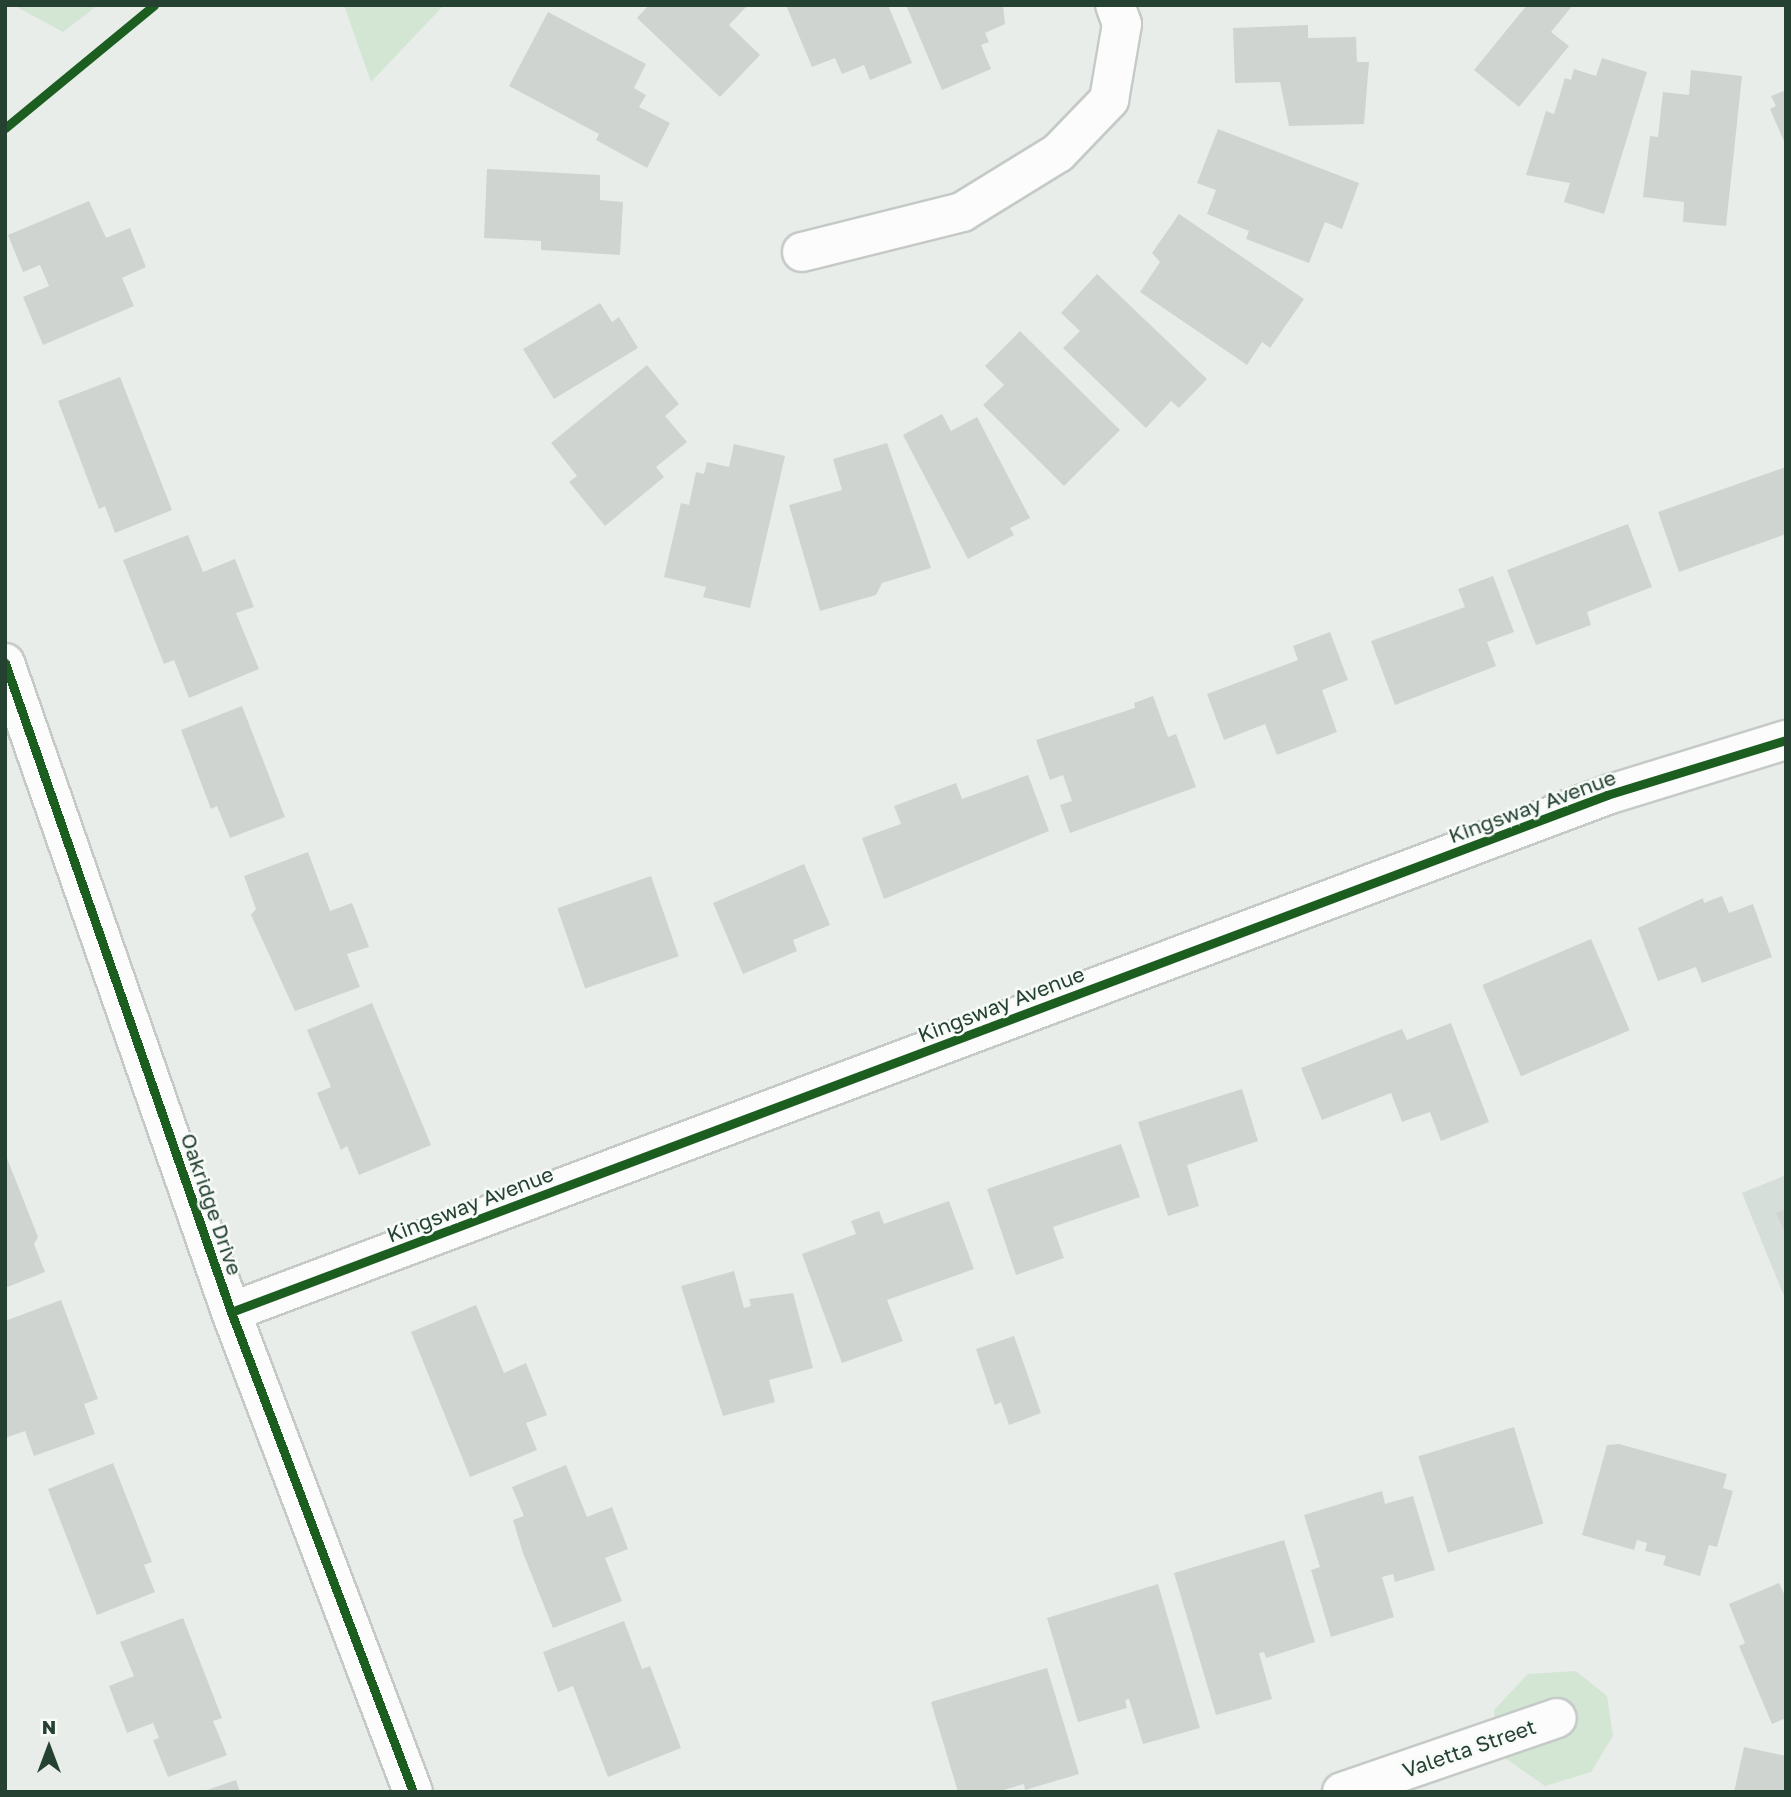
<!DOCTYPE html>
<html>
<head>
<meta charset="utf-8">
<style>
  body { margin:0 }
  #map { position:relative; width:1791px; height:1797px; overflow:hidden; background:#e8edea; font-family:"Golos Text",sans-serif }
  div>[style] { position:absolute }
  .built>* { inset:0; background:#d6ded9 }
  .green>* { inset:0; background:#d3e5d3 }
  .building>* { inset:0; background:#cfd4d1; transform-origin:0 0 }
  .roads { filter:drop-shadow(2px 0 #c5cac7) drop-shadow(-2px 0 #c5cac7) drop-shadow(0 2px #c5cac7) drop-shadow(0 -2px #c5cac7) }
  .street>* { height:38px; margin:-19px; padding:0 19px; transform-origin:19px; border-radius:19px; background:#fcfcfc }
  .secondary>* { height:38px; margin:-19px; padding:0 19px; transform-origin:19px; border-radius:19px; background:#fcfcfc }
  .cycleway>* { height:9px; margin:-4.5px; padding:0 4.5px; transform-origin:4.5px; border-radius:4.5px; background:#1b5e20 }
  span { translate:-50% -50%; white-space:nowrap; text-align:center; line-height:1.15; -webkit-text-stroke:5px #f7fbf8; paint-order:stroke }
  .street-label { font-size:21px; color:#254132 }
  .frame { position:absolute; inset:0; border:7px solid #254132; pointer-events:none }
  .north { position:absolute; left:14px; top:1713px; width:70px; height:70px; -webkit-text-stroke:5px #f7fbf8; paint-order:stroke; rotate:0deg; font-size:19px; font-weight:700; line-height:28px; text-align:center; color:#254132 }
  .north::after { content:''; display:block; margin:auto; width:24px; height:32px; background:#254132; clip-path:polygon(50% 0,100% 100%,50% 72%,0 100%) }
</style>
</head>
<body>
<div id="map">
  <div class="built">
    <div style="clip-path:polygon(1786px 1175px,1786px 1301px,1742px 1193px)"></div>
  </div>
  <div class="green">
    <div style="clip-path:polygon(13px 5px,98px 5px,63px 32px)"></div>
    <div style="clip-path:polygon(344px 5px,444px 5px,371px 82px)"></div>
    <div style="clip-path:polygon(1576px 1671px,1607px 1696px,1613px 1736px,1591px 1772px,1545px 1786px,1499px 1754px,1494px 1710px,1528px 1674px)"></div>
  </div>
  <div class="building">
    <div style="clip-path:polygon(649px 5px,748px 5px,729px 25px,760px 55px,720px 97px,637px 18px)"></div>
    <div style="clip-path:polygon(786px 5px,888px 5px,912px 63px,870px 80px,864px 65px,842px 74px,835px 58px,812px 67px)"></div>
    <div style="clip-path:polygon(906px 5px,1003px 5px,1005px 24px,985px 33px,989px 42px,981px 45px,991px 69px,942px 90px)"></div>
    <div style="clip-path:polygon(1527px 5px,1573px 5px,1551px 32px,1569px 46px,1519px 107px,1474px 70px)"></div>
    <div style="clip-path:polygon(548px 12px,646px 64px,634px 88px,646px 95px,639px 107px,670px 123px,647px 168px,596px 140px,599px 134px,509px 86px)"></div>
    <div style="clip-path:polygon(1308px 25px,1308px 38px,1356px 37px,1357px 62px,1369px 62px,1364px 124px,1289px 126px,1280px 82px,1235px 83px,1233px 28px)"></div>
    <div style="clip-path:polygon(1602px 58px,1647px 72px,1604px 214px,1564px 202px,1570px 183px,1526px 175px,1546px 111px,1554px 114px,1565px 78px,1571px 80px,1574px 69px,1596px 76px)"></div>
    <div style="clip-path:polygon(1691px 70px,1742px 76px,1726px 226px,1683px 222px,1684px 202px,1643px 197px,1650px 136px,1658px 137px,1663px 92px,1689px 95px)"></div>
    <div style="clip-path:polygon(1786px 90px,1786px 146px,1770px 109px,1776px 106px,1771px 96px)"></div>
    <div style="clip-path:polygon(1218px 129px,1359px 183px,1342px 229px,1325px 222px,1309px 263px,1246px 239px,1249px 231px,1207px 214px,1216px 190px,1197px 183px)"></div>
    <div style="clip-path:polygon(487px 169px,600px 175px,600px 200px,623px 202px,620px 255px,541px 250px,541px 241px,484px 238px)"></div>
    <div style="clip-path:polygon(89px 201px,106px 238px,130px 228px,146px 267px,122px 278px,134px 306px,43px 345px,23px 297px,49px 286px,40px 265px,23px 272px,8px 235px)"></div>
    <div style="clip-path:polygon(1179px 214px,1304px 299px,1270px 348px,1262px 342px,1247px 365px,1140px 292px,1160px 262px,1152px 253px)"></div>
    <div style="clip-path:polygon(1097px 274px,1207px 379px,1179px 408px,1171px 401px,1146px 428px,1063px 348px,1080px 331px,1061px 313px)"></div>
    <div style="clip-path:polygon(600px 303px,612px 322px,619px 317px,638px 348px,554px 399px,523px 349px)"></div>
    <div style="clip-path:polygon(1020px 331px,1120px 430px,1064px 486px,983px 405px,1004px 385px,985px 366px)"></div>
    <div style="clip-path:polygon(647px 365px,679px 404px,665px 416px,687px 442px,656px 467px,664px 477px,605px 526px,569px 482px,577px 476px,551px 443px)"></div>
    <div style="clip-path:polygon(120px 377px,172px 510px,115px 533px,105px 506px,99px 509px,58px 401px)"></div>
    <div style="clip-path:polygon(942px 414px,951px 431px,977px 417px,1030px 518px,1010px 528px,1014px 535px,968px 559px,903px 435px)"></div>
    <div style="clip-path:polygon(887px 443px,931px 568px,882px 583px,876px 595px,820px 611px,789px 505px,842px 490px,833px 459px)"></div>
    <div style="clip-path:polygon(734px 444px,785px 456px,750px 608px,703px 597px,706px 587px,664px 577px,681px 503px,689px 505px,696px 472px,704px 474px,707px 462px,729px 467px)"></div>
    <div style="clip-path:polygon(1786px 467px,1786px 534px,1679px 572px,1658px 512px)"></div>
    <div style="clip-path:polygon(1628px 524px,1652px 587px,1587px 612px,1591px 625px,1536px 645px,1507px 570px)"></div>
    <div style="clip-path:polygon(188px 535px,203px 572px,235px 559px,254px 607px,236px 613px,259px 669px,189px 698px,174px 660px,164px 664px,123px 560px)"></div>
    <div style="clip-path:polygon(1493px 576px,1514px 632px,1487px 642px,1496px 666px,1395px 705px,1371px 641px,1465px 607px,1458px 589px)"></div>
    <div style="clip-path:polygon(1330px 632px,1348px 680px,1322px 690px,1337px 732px,1277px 755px,1265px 724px,1224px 740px,1207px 694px,1298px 660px,1293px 646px)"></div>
    <div style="clip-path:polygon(1153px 696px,1168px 737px,1176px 734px,1196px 787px,1070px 833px,1060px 805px,1072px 801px,1063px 775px,1050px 780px,1036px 740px,1135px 708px,1134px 703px)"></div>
    <div style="clip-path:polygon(242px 706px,285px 817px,230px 838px,217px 806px,211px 809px,181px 730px)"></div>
    <div style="clip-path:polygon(1028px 775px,1049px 831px,884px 899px,862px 838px,901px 824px,894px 806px,956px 783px,962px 799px)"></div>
    <div style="clip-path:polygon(308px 852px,330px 911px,352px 903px,369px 947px,347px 954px,360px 987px,295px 1011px,251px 915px,256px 909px,244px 876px)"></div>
    <div style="clip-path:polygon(804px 864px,830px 925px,793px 940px,797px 951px,743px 974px,713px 903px)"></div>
    <div style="left:651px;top:876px;width:85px;height:99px;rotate:71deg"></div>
    <div style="clip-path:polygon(1722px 896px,1729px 913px,1753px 904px,1772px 957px,1702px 983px,1696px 967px,1658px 981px,1638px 928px,1703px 898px,1704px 903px)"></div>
    <div style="left:1591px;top:939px;width:99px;height:118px;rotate:67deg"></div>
    <div style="clip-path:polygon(372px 1003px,431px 1145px,359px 1175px,347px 1146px,341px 1150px,317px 1093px,331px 1087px,307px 1030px)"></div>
    <div style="clip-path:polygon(1451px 1023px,1489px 1122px,1441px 1141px,1430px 1112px,1402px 1122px,1391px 1093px,1322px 1120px,1301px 1068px,1402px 1029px,1407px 1040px)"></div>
    <div style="clip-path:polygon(1242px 1089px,1258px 1141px,1187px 1165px,1199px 1206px,1168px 1216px,1138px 1122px)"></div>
    <div style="clip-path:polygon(1121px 1144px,1140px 1197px,1053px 1227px,1064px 1258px,1016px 1275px,987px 1189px)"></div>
    <div style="clip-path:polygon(5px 1153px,38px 1237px,34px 1244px,45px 1272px,5px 1288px)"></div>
    <div style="clip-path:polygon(949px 1201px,974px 1269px,887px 1300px,903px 1341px,842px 1363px,802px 1254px,856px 1234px,851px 1221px,879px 1211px,884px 1224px)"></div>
    <div style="clip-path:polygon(1786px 1209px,1786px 1235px,1776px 1213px)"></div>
    <div style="clip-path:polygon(734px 1271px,744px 1308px,751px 1306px,749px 1299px,793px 1293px,813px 1368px,769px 1380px,775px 1402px,723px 1416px,681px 1286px)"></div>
    <div style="clip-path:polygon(61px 1300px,98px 1399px,84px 1404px,95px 1434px,34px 1456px,25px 1431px,5px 1438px,5px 1321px)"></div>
    <div style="clip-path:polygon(476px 1305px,504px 1373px,526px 1363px,547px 1415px,526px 1423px,537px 1450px,470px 1477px,411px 1332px)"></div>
    <div style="clip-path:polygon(1014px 1336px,1041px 1413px,1009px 1425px,1001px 1402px,995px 1405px,976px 1349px)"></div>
    <div style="left:1514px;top:1427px;width:101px;height:100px;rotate:73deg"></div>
    <div style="clip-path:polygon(1619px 1444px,1727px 1474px,1723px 1488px,1733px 1491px,1717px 1547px,1709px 1545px,1700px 1576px,1663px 1565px,1666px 1556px,1645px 1551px,1647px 1543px,1637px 1540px,1634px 1550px,1582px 1535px,1607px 1445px)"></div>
    <div style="clip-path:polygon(113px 1463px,152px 1562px,144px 1565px,155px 1592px,97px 1615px,48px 1489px)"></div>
    <div style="clip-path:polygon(566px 1465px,587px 1517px,612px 1507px,628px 1549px,605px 1558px,622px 1601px,553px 1628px,523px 1553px,513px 1520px,524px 1516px,512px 1487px)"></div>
    <div style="clip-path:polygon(1382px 1491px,1385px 1504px,1413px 1496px,1435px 1570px,1395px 1582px,1393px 1574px,1382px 1577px,1394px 1617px,1331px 1637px,1311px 1570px,1320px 1567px,1304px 1515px)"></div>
    <div style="clip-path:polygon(1284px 1540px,1315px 1642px,1266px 1658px,1264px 1652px,1259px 1653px,1272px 1699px,1216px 1715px,1174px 1573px)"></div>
    <div style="clip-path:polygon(1779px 1583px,1786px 1598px,1786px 1718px,1772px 1724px,1739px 1646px,1745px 1643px,1729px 1604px)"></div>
    <div style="clip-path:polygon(1158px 1584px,1200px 1728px,1143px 1744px,1129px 1699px,1125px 1700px,1127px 1708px,1078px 1722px,1047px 1618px)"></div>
    <div style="clip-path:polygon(183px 1618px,222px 1718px,213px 1721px,227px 1755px,168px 1777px,153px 1740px,159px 1738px,153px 1723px,127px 1733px,109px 1686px,134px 1676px,120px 1642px)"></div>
    <div style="clip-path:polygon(624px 1621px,642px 1669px,650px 1666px,681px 1748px,608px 1777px,573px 1686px,558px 1692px,543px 1652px)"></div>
    <div style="clip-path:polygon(1047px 1668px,1079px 1774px,1025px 1790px,1024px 1784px,997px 1792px,958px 1792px,931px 1702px)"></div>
    <div style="clip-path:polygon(1744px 1747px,1786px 1756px,1786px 1792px,1734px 1792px)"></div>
    <div style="clip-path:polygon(236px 1780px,240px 1792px,204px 1792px,204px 1791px)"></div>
  </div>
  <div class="roads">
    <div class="street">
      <div style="left:802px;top:252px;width:165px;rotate:-14deg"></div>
      <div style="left:962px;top:212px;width:113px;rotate:-31.6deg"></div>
      <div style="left:1058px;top:153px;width:74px;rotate:-46.1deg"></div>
      <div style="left:1109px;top:100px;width:77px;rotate:-80.3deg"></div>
      <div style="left:1122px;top:24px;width:20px;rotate:-110deg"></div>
      <div style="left:5px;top:663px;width:687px;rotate:70.8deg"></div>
      <div style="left:1342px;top:1792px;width:227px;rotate:-19deg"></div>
    </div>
    <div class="secondary">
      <div style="left:413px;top:1792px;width:513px;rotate:-110.77deg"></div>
      <div style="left:231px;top:1312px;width:1470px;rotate:-20.59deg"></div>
      <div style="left:1607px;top:795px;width:187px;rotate:-17.1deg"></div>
    </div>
  </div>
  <div class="cycleway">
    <div style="left:5px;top:128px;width:193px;rotate:-39.5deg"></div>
    <div style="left:5px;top:663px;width:687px;rotate:70.8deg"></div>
    <div style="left:231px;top:1312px;width:513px;rotate:69.23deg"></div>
    <div style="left:231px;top:1312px;width:1470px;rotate:-20.59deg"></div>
    <div style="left:1607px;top:795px;width:187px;rotate:-17.1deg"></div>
  </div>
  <div class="street-label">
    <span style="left:1532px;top:806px;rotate:-20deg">Kingsway Avenue</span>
    <span style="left:1001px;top:1004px;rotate:-21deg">Kingsway Avenue</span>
    <span style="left:212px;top:1204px;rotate:71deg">Oakridge Drive</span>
    <span style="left:470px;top:1204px;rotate:-21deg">Kingsway Avenue</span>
    <span style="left:1469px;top:1748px;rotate:-19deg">Valetta Street</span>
  </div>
  <div class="frame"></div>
  <div class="north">N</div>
</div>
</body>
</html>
